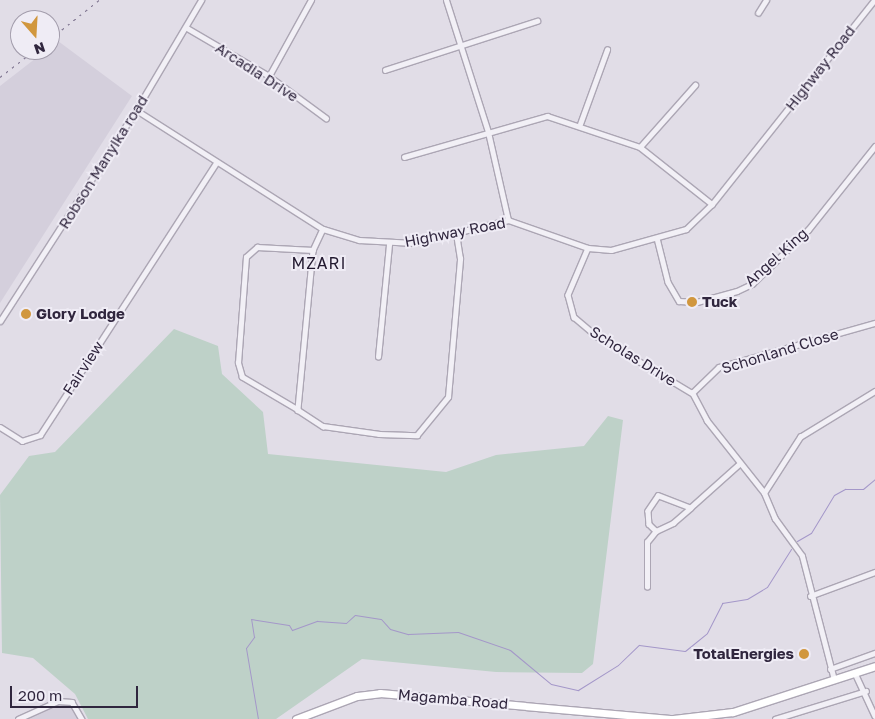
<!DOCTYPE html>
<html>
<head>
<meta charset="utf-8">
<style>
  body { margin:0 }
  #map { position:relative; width:875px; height:719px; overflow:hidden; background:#e1dde7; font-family:"Golos Text",sans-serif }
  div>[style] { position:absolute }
  .built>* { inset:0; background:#d4cfdc }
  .green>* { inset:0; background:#bed1c8 }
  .stream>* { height:1px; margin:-0.5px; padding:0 0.5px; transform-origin:0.5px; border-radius:0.5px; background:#a497c9 }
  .roads { filter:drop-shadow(1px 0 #aca6b4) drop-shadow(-1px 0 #aca6b4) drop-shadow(0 1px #aca6b4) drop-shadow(0 -1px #aca6b4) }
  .minor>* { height:4.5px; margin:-2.25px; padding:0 2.25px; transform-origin:2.25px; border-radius:2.25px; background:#f2f0f6 }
  .tertiary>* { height:5px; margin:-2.5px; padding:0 2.5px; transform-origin:2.5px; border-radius:2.5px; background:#f2f0f6 }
  .trunk>* { height:7px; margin:-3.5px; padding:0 3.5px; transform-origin:3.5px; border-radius:3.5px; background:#fff }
  .rail>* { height:1px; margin-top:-0.5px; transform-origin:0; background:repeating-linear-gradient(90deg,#807691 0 2.5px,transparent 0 7.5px) }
  .dots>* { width:14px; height:14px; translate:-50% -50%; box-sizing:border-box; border:2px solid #efecf5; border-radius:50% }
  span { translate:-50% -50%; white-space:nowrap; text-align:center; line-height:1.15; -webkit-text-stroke:4px #efecf5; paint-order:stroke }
  .street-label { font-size:15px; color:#30263e }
  .poi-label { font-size:15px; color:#30263e; font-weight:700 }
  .left { translate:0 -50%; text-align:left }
  .right { translate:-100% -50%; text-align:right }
  .neighbourhood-label { font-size:16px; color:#22192f; letter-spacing:1px }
  .north { position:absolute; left:10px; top:10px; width:50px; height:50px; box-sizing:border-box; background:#efecf5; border:1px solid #a39dac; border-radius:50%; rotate:161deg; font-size:14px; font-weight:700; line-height:20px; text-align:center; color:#30263e }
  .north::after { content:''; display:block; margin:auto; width:18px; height:22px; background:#d1973e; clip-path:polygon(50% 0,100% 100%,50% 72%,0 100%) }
  .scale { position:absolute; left:10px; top:686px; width:128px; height:22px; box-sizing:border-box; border:2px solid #30263e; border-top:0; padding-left:6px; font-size:15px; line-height:18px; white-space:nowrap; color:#30263e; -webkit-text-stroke:4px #efecf5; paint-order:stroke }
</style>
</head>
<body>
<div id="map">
  <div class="built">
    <div style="clip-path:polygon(58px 41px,132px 96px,0 303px,0 86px)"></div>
    <div style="clip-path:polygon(60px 702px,73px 706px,79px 719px,23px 719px)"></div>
  </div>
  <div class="green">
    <div style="clip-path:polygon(174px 329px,218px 346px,222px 374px,263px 412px,268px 454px,446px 472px,496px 455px,584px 446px,608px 416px,623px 420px,593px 664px,582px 673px,496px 672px,362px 659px,276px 719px,88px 719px,75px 694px,33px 658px,2px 653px,0 495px,29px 456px,55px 452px)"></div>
  </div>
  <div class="stream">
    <div style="left:797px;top:541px;width:16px;rotate:-30deg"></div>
    <div style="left:811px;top:533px;width:44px;rotate:-58.8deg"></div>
    <div style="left:834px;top:495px;width:13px;rotate:-29deg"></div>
    <div style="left:845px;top:489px;width:18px"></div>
    <div style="left:863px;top:489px;width:16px;rotate:-40deg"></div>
    <div style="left:258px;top:719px;width:72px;rotate:-99.6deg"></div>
    <div style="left:246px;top:648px;width:14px;rotate:-54deg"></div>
    <div style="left:254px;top:637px;width:18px;rotate:-99deg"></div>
    <div style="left:251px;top:619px;width:38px;rotate:9deg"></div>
    <div style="left:289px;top:625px;width:6px;rotate:59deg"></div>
    <div style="left:292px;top:630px;width:27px;rotate:-20deg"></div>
    <div style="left:317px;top:621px;width:29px;rotate:4deg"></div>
    <div style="left:346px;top:623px;width:12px;rotate:-42deg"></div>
    <div style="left:355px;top:615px;width:26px;rotate:9deg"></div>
    <div style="left:381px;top:619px;width:13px;rotate:48deg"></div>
    <div style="left:390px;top:629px;width:19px;rotate:16deg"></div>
    <div style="left:408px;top:634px;width:50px;rotate:-2.3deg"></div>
    <div style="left:458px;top:632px;width:55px;rotate:19.1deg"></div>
    <div style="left:510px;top:650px;width:53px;rotate:39.7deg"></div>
    <div style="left:551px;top:684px;width:28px;rotate:13deg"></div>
    <div style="left:578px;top:690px;width:47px;rotate:-32deg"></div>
    <div style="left:618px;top:665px;width:29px;rotate:-44deg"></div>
    <div style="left:639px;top:645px;width:46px;rotate:7.4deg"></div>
    <div style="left:685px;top:651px;width:28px;rotate:-39deg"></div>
    <div style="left:707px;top:633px;width:34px;rotate:-63deg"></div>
    <div style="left:722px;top:603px;width:25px;rotate:-9deg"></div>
    <div style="left:747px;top:599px;width:23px;rotate:-31deg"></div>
    <div style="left:767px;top:587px;width:45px;rotate:-57.7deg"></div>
  </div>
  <div class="roads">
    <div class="minor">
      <div style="left:758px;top:13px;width:15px;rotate:-58deg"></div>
      <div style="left:187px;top:28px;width:95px;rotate:30.3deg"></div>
      <div style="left:269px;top:76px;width:71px;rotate:36.4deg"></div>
      <div style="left:385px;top:70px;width:160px;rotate:-17.9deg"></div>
      <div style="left:269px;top:76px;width:87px;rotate:-61.1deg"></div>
      <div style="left:580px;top:124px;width:79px;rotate:-70deg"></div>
      <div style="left:640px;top:147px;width:83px;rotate:-48.4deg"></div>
      <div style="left:404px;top:157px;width:149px;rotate:-16deg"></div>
      <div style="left:547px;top:116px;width:98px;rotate:18.4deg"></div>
      <div style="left:640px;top:147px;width:92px;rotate:38.4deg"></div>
      <div style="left:323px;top:229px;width:23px;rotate:115deg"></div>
      <div style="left:313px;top:250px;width:161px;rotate:95.4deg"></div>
      <div style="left:298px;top:410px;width:30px;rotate:33deg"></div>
      <div style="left:323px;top:426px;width:57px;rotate:8.1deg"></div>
      <div style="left:379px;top:434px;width:38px;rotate:2deg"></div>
      <div style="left:417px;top:435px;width:49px;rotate:-50.8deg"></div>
      <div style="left:448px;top:397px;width:139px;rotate:-85deg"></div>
      <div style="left:460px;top:259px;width:26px;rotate:-99deg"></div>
      <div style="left:657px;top:238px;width:45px;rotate:76deg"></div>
      <div style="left:668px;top:282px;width:22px;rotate:60deg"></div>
      <div style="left:679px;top:301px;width:18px;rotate:3deg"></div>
      <div style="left:697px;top:302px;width:41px;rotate:-15.4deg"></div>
      <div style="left:737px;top:291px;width:17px;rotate:-25deg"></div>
      <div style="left:752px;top:284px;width:78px;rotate:-44deg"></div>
      <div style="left:808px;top:230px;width:107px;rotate:-51.4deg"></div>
      <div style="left:588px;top:248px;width:51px;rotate:113.1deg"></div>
      <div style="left:568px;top:295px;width:23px;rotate:75deg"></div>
      <div style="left:574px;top:317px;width:30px;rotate:40deg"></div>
      <div style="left:597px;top:336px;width:111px;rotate:31deg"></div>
      <div style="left:378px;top:357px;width:114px;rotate:-84.4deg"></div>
      <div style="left:298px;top:410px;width:65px;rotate:-149.5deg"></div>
      <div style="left:242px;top:377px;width:15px;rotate:-106deg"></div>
      <div style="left:238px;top:363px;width:106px;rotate:-85.7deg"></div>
      <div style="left:246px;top:257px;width:15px;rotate:-42deg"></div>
      <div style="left:257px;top:247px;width:56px;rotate:3.1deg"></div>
      <div style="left:0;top:427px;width:26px;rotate:32deg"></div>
      <div style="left:22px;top:441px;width:19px;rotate:-18deg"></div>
      <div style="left:40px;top:435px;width:324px;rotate:-57.1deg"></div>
      <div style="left:764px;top:493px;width:67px;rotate:-57.3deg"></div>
      <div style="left:800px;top:437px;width:88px;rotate:-31.5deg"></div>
      <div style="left:690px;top:508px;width:34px;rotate:-159deg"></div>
      <div style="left:658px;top:496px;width:18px;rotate:124deg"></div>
      <div style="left:648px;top:511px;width:13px;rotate:86deg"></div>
      <div style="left:649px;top:524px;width:10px;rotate:45deg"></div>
      <div style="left:656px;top:531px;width:19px;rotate:-25deg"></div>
      <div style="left:673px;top:523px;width:23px;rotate:-41deg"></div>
      <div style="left:690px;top:508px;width:66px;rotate:-41.9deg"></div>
      <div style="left:647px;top:587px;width:45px;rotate:-90deg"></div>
      <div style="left:647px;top:542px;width:14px;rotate:-51deg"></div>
      <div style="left:810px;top:596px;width:69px;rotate:-20.3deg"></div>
      <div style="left:830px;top:669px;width:48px;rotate:-19.6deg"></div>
      <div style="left:855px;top:673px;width:47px;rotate:65.1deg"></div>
      <div style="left:834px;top:680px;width:128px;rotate:-104.5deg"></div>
      <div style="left:802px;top:556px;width:46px;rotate:-126.1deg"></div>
      <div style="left:775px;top:519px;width:28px;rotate:-113deg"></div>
      <div style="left:764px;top:493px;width:92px;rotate:-128.4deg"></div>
      <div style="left:707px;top:421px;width:32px;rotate:-118deg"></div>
      <div style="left:692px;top:393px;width:37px;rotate:-44deg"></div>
      <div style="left:719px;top:367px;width:162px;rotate:-15.8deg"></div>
      <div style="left:18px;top:719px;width:44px;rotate:-24.2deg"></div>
      <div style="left:58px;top:701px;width:14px;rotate:4deg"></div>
      <div style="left:72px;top:702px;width:20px;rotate:60deg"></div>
      <div style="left:775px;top:719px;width:95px;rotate:-17.1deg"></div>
    </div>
    <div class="tertiary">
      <div style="left:446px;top:0;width:139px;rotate:72.3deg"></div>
      <div style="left:488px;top:132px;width:90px;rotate:77.2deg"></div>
      <div style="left:136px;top:110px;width:222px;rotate:32.5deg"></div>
      <div style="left:323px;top:229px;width:38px;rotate:17deg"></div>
      <div style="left:359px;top:240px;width:55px;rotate:3.1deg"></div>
      <div style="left:414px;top:243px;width:97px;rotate:-13.7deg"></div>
      <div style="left:508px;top:220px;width:85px;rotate:19.3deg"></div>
      <div style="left:588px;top:248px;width:23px;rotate:5deg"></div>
      <div style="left:611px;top:250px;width:78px;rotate:-15.6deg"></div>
      <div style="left:686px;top:229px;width:36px;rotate:-44deg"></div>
      <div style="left:712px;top:204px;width:260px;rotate:-51.5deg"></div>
      <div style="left:0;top:321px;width:251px;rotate:-57.2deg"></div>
      <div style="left:136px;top:110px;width:128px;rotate:-59.4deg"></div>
    </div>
    <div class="trunk">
      <div style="left:296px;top:719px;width:65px;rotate:-20.7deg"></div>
      <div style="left:357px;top:696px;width:23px;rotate:-7deg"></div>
      <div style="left:380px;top:693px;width:294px;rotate:5.1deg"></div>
      <div style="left:673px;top:719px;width:60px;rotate:-6.7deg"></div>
      <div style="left:733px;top:712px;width:149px;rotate:-17.9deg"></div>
    </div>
  </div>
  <div class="rail">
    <div style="left:50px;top:39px;width:63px;rotate:-38.5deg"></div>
    <div style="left:0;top:77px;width:44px;rotate:-37.6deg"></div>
  </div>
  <div class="dots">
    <div style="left:692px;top:302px;background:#d1973e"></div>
    <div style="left:26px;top:314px;background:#d1973e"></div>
    <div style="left:804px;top:654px;background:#d1973e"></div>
  </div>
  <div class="street-label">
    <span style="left:820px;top:68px;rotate:-52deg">Highway Road</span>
    <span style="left:257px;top:72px;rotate:33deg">Arcadia Drive</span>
    <span style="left:103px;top:162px;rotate:-58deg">Robson Manyika road</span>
    <span style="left:455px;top:232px;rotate:-11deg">Highway Road</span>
    <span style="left:776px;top:257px;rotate:-42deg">Angel King</span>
    <span style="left:780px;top:351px;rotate:-17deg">Schonland Close</span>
    <span style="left:633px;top:356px;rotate:32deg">Scholas Drive</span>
    <span style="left:83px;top:368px;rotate:-57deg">Fairview</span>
    <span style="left:453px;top:699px;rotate:5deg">Magamba Road</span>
  </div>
  <div class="poi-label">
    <span class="left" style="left:702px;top:302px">Tuck</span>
    <span class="left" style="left:36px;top:314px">Glory Lodge</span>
    <span class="right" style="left:794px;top:654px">TotalEnergies</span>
  </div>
  <div class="neighbourhood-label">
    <span style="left:319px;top:263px">MZARI</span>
  </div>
  <div class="north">N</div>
  <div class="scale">200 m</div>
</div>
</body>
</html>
